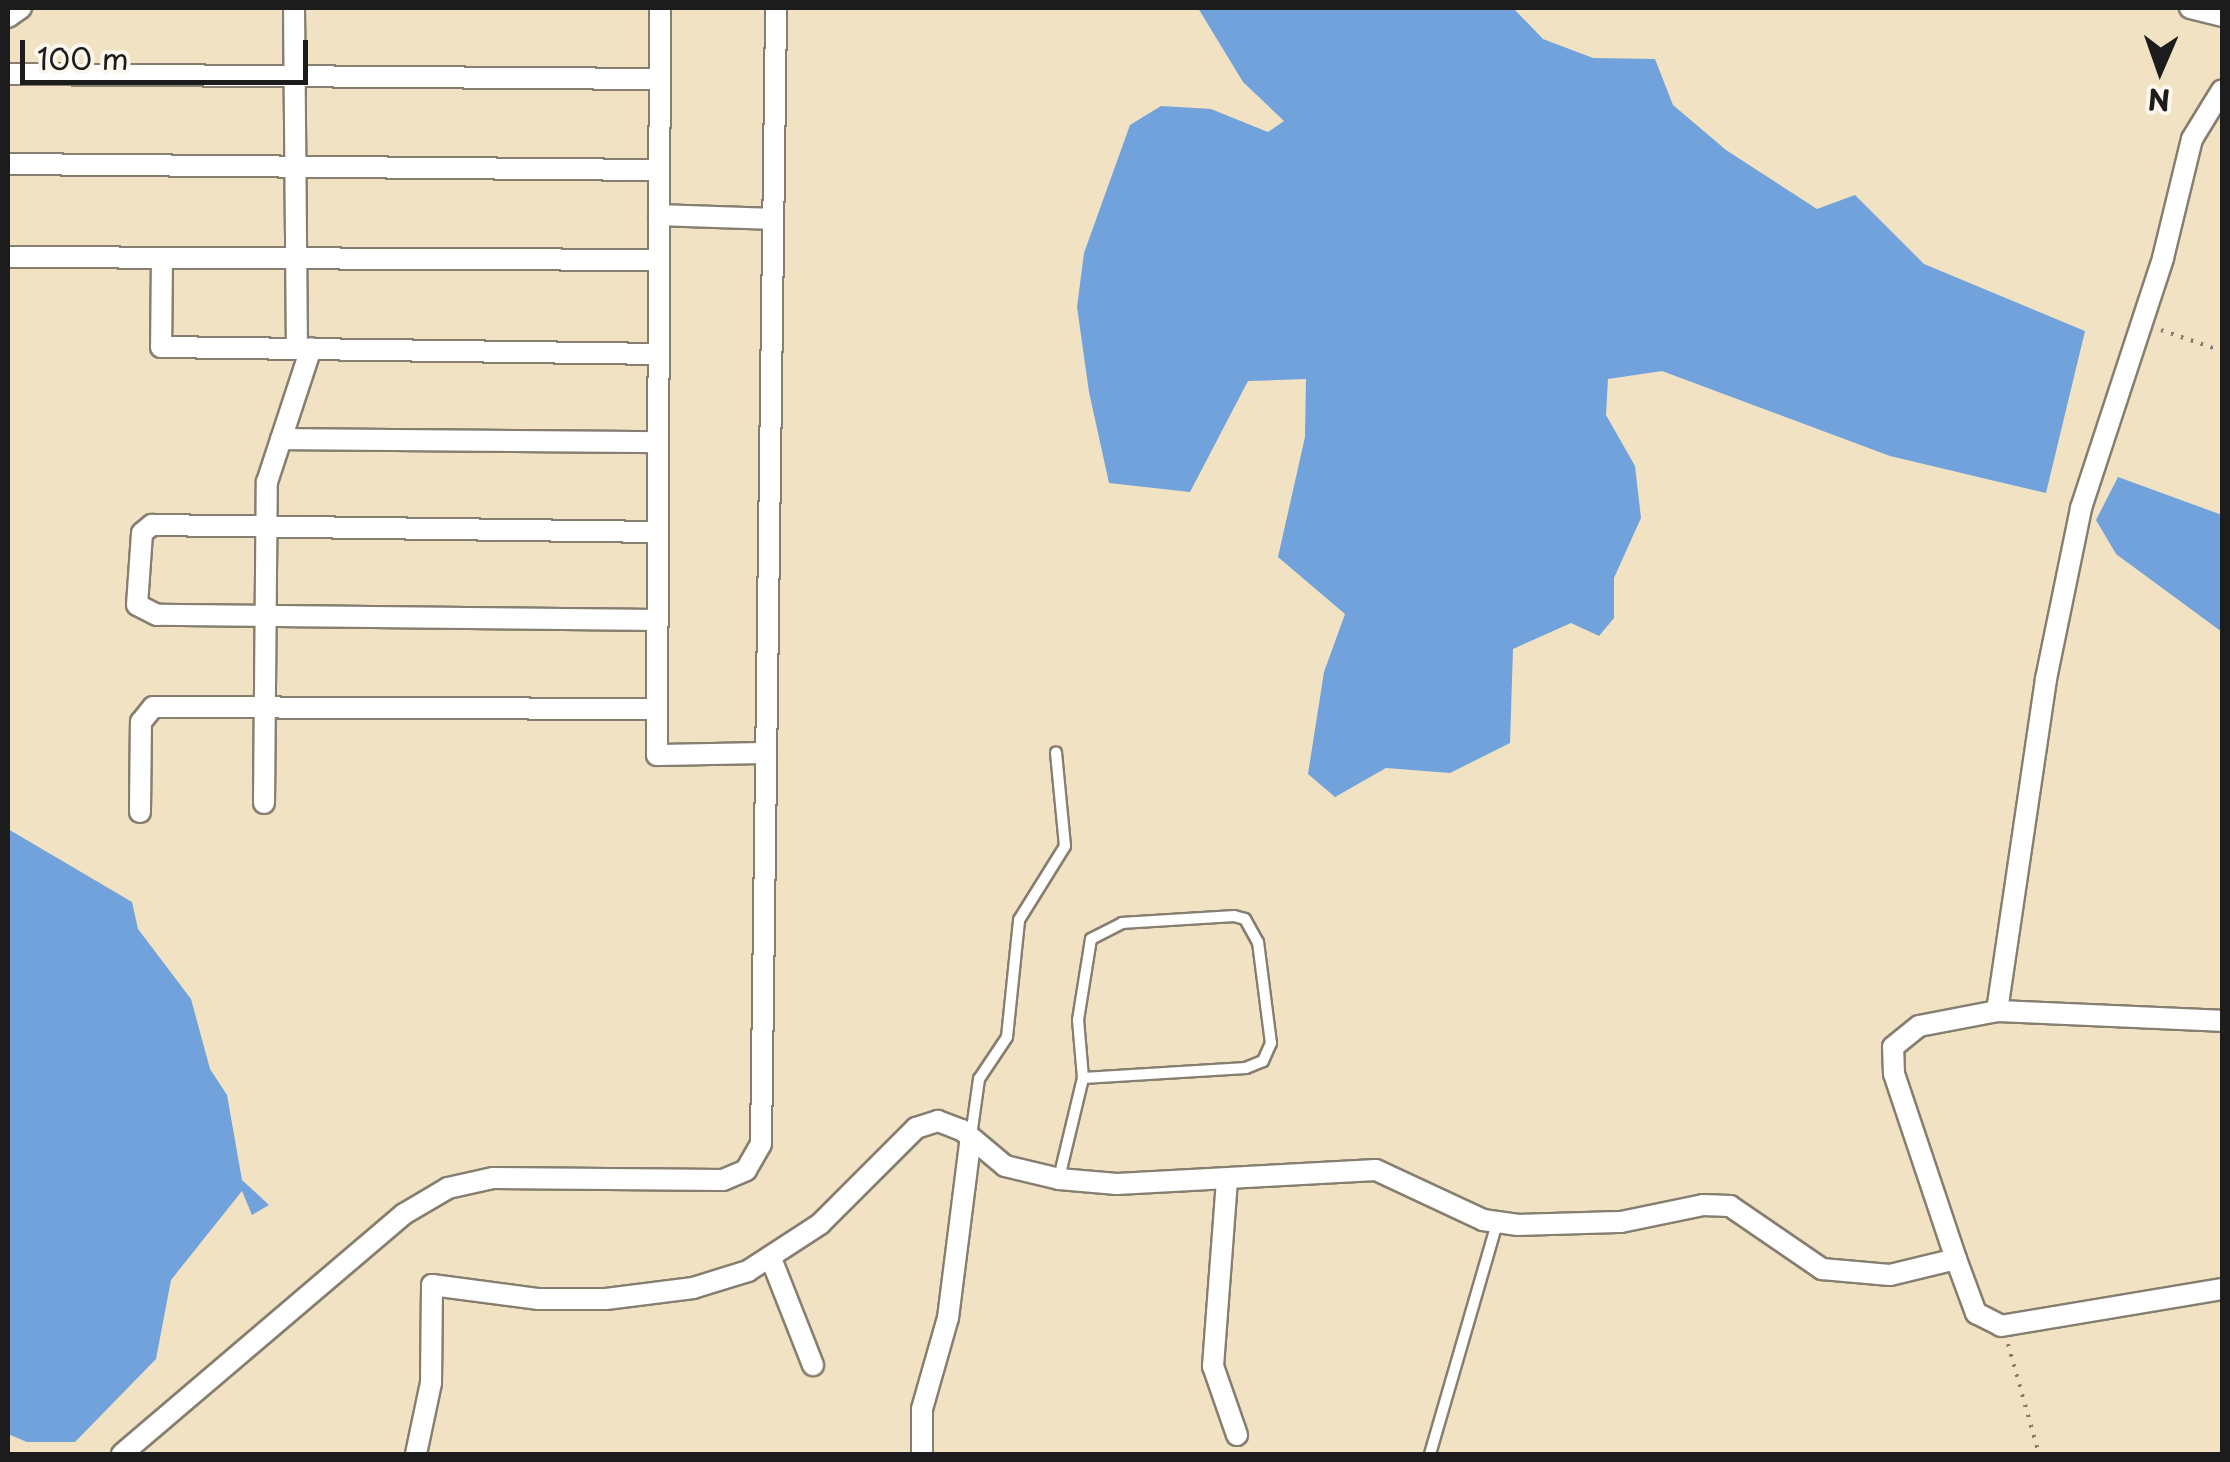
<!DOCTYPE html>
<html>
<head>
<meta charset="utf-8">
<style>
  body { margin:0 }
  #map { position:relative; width:2230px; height:1462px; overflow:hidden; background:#f0e2c3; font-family:"Playpen Sans",sans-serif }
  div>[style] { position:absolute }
  .water>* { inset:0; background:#71a2dc }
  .path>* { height:4px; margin-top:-2px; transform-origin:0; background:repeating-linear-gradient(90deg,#867f70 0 2.5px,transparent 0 10.5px) }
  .roads { filter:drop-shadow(2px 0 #867f70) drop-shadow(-2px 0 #867f70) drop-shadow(0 2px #867f70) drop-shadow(0 -2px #867f70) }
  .service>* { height:10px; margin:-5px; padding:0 5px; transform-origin:5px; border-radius:5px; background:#fff }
  .minor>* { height:20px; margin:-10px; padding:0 10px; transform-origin:10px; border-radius:10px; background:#fff }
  span { translate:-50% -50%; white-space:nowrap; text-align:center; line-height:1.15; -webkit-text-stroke:10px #fbf7ec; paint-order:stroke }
  .frame { position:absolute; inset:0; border:10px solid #1c1c1c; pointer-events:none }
  .north { position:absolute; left:2110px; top:20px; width:100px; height:100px; -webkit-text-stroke:8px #fbf7ec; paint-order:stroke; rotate:182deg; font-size:28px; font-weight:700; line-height:40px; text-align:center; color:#1c1c1c }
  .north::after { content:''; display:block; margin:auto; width:35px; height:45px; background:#1c1c1c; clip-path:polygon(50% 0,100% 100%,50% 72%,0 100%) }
  .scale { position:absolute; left:20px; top:40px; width:288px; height:45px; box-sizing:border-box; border:5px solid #1c1c1c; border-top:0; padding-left:12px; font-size:30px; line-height:35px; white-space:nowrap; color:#1c1c1c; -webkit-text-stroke:8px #fbf7ec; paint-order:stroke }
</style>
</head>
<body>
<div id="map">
  <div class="water">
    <div style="clip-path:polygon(1198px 8px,1513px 8px,1543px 39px,1593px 58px,1655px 59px,1673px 105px,1726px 150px,1817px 209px,1855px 195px,1924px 264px,2085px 331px,2046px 493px,1890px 456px,1662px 371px,1608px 379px,1606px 415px,1635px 466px,1641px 518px,1614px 578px,1614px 618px,1599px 636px,1571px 623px,1513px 649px,1510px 743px,1450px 773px,1386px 768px,1335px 797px,1308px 774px,1324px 672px,1345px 614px,1278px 557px,1305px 437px,1306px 379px,1248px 381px,1190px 492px,1109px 483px,1089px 392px,1077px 307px,1084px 253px,1130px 125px,1161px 106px,1211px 109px,1268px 132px,1284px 121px,1243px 82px)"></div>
    <div style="clip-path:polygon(2118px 477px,2222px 515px,2222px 632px,2116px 554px,2096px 520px)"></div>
    <div style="clip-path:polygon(8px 829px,132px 902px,138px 929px,191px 999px,210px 1069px,227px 1095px,242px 1180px,269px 1205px,252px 1215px,242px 1191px,171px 1280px,156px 1359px,75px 1442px,27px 1442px,8px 1434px)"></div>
  </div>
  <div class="path">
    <div style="left:2161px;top:330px;width:65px;rotate:19deg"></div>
    <div style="left:2008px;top:1344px;width:114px;rotate:74.3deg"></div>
  </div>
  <div class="roads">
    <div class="service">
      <div style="left:1234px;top:916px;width:11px;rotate:15deg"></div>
      <div style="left:1245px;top:919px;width:26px;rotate:61deg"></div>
      <div style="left:1258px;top:942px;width:102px;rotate:82.7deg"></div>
      <div style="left:1271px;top:1043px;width:20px;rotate:114deg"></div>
      <div style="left:1263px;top:1061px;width:18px;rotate:158deg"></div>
      <div style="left:1246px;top:1068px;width:163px;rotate:176.5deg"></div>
      <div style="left:1083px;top:1078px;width:58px;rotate:-94.9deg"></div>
      <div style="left:1078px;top:1020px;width:82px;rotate:-80.9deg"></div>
      <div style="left:1091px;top:939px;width:35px;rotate:-27deg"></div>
      <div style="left:1122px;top:923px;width:112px;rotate:-3.6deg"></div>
      <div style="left:971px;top:1136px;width:58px;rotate:-82deg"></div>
      <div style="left:979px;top:1079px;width:50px;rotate:-56.3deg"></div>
      <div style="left:1007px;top:1037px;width:118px;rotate:-84.1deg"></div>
      <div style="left:1019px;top:920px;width:87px;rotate:-58.1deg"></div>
      <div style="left:1065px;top:846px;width:94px;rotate:-95.5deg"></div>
      <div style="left:1059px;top:1178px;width:103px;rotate:-76.5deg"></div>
      <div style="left:1430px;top:1454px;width:240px;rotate:-73.8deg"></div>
    </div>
    <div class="minor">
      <div style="left:294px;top:8px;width:340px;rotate:89.5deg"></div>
      <div style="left:660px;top:8px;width:747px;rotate:90.23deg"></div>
      <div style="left:657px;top:755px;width:109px;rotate:-1.1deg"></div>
      <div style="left:2190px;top:8px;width:33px;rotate:14deg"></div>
      <div style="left:8px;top:17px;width:16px;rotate:-35deg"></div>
      <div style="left:8px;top:74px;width:652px;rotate:0.44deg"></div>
      <div style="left:8px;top:164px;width:651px;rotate:0.53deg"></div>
      <div style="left:659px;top:215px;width:114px;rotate:2deg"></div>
      <div style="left:8px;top:257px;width:651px;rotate:0.26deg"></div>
      <div style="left:162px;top:258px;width:89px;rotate:90.6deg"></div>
      <div style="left:161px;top:347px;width:497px;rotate:0.8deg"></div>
      <div style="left:281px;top:439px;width:376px;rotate:0.5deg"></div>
      <div style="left:656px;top:620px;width:499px;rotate:-179.4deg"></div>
      <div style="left:157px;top:615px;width:22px;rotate:-153deg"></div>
      <div style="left:137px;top:605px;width:72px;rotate:-86deg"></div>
      <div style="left:142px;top:533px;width:13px;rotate:-39deg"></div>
      <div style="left:152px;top:525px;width:505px;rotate:0.79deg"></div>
      <div style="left:264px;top:803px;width:321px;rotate:-89.5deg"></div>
      <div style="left:267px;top:482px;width:141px;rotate:-71.8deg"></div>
      <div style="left:140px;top:812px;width:90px;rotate:-89.4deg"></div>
      <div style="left:141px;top:722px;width:19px;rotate:-51deg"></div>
      <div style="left:153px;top:707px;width:502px;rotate:0.23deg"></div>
      <div style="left:1997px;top:1011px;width:225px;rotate:2.5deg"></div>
      <div style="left:1227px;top:1180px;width:187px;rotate:94.3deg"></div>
      <div style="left:1213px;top:1366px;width:73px;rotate:70.8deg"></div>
      <div style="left:1956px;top:1259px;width:195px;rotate:-108.5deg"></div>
      <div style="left:1894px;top:1074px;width:27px;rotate:-92deg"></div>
      <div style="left:1893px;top:1047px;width:33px;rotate:-39deg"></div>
      <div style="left:1919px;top:1026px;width:79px;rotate:-10.9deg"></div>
      <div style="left:1997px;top:1011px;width:336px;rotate:-81.6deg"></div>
      <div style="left:2046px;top:679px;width:175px;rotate:-78.4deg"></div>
      <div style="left:2081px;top:508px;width:263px;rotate:-71.8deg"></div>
      <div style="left:2163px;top:258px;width:122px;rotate:-76.3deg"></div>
      <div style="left:2192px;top:139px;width:57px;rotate:-58.5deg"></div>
      <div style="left:772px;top:1261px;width:112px;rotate:68.5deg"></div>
      <div style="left:122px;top:1454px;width:370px;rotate:-40.4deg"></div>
      <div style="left:404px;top:1214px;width:51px;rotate:-30.6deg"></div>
      <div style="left:448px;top:1188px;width:46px;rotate:-12.5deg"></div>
      <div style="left:493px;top:1178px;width:230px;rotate:0.5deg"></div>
      <div style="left:723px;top:1180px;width:25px;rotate:-23deg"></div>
      <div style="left:746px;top:1170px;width:30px;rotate:-60deg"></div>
      <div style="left:761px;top:1144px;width:1136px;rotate:-89.24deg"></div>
      <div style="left:416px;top:1454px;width:73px;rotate:-78.1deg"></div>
      <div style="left:431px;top:1383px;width:98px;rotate:-89.4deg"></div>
      <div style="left:432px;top:1285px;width:108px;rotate:7.5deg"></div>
      <div style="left:539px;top:1299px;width:67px"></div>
      <div style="left:606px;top:1299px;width:88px;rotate:-7.2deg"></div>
      <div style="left:693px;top:1288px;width:58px;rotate:-17.2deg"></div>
      <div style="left:748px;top:1271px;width:86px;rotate:-33.1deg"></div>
      <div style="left:820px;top:1224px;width:136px;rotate:-45deg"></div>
      <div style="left:916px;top:1128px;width:23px;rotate:-18deg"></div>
      <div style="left:938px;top:1121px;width:26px;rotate:21deg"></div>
      <div style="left:962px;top:1130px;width:56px;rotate:39.9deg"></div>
      <div style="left:1005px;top:1166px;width:56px;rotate:13.5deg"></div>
      <div style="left:1059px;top:1179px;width:58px;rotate:4.9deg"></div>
      <div style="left:1117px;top:1184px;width:259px;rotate:-3.1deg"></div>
      <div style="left:1376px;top:1170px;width:118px;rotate:25deg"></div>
      <div style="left:1483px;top:1220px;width:34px;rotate:8deg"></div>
      <div style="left:1517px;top:1225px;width:104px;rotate:-1.7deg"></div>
      <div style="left:1621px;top:1222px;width:84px;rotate:-11.7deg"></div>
      <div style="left:1703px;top:1205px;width:27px;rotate:2deg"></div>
      <div style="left:1730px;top:1206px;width:112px;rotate:34.4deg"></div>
      <div style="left:1822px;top:1269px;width:68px;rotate:5deg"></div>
      <div style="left:1890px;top:1275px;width:68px;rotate:-13.6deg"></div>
      <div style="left:1956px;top:1259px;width:58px;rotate:69.7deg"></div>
      <div style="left:1976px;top:1313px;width:28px;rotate:27deg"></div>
      <div style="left:2001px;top:1326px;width:224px;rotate:-9.5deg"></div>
      <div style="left:922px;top:1454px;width:45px;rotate:-90deg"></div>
      <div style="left:922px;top:1409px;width:95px;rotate:-74.1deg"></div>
      <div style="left:948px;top:1318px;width:182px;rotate:-82.8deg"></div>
    </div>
  </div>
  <div class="frame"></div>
  <div class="north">N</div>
  <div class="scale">100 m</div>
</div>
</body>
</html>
